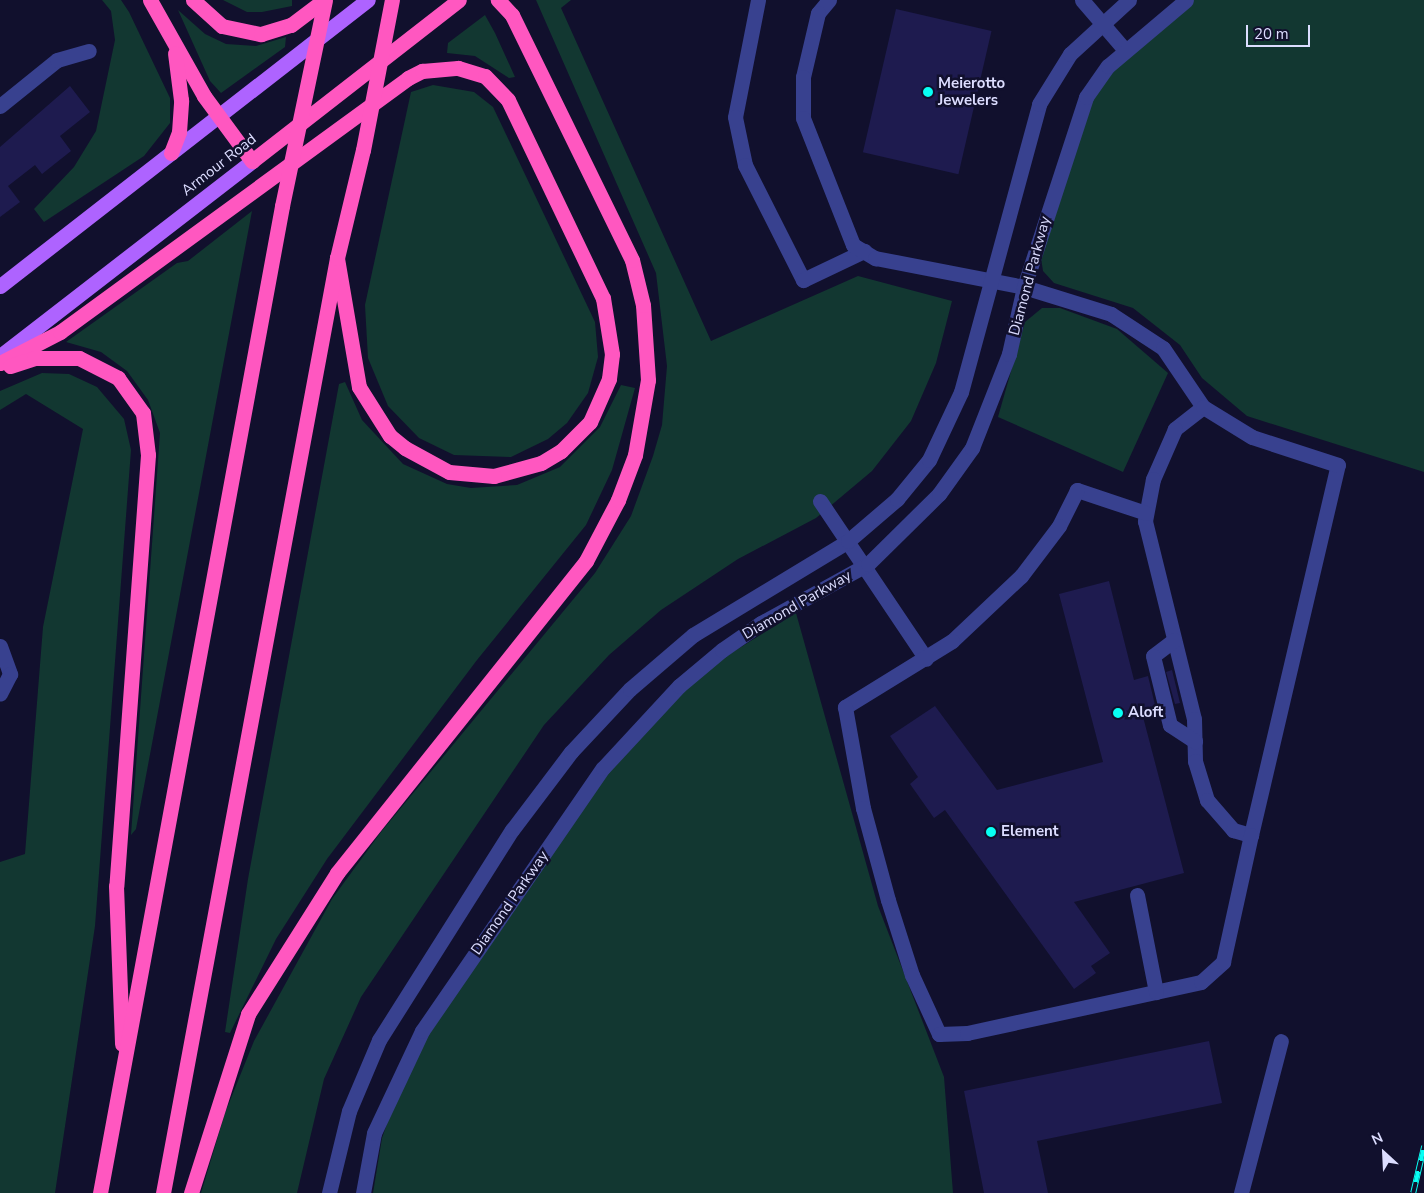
<!DOCTYPE html>
<html>
<head>
<meta charset="utf-8">
<style>
  body { margin:0 }
  #map { position:relative; width:1424px; height:1193px; overflow:hidden; background:#11102d; font-family:"Nunito Sans",sans-serif }
  div>[style] { position:absolute }
  .green>* { inset:0; background:#123731 }
  .building>* { inset:0; background:#1e1b4f; transform-origin:0 0 }
  .minor>* { height:15px; margin:-7.5px; padding:0 7.5px; transform-origin:7.5px; border-radius:7.5px; background:#38418f }
  .major>* { height:15px; margin:-7.5px; padding:0 7.5px; transform-origin:7.5px; border-radius:7.5px; background:#ae63ff }
  .highway>* { height:15px; margin:-7.5px; padding:0 7.5px; transform-origin:7.5px; border-radius:7.5px; background:#ff57c0 }
  .rail>* { height:5.5px; margin-top:-2.75px; transform-origin:0; background:repeating-linear-gradient(90deg,#11102d 0 11px,#08fff4 0 22px); box-sizing:border-box; border-block:1px solid #08fff4 }
  .highway-bridge>* { height:15px; margin:-7.5px; padding:0 7.5px; transform-origin:7.5px; border-radius:7.5px; background:#ff57c0 }
  .dots>* { width:14px; height:14px; translate:-50% -50%; box-sizing:border-box; border:2px solid #11102d; border-radius:50% }
  span { translate:-50% -50%; white-space:nowrap; text-align:center; line-height:1.15; -webkit-text-stroke:5px #11102d; paint-order:stroke }
  .poi-label { font-size:15px; color:#dcddff; font-weight:700 }
  .left { translate:0 -50%; text-align:left }
  .street-label { font-size:15px; color:#dcddff }
  .north { position:absolute; left:1359px; top:1128px; width:50px; height:50px; -webkit-text-stroke:4px #11102d; paint-order:stroke; rotate:335deg; font-size:14px; font-weight:700; line-height:20px; text-align:center; color:#dcddff }
  .north::after { content:''; display:block; margin:auto; width:18px; height:22px; background:#dcddff; clip-path:polygon(50% 0,100% 100%,50% 72%,0 100%) }
  .scale { position:absolute; left:1246px; top:25px; width:64px; height:22px; box-sizing:border-box; border:2px solid #dcddff; border-top:0; padding-left:6px; font-size:15px; line-height:18px; white-space:nowrap; color:#dcddff; -webkit-text-stroke:4px #11102d; paint-order:stroke }
</style>
</head>
<body>
<div id="map">
  <div class="green">
    <div style="clip-path:polygon(102px 0,121px 0,129px 12px,170px 98px,170px 123px,144px 156px,44px 222px,34px 209px,74px 167px,96px 131px,115px 40px,111px 11px)"></div>
    <div style="clip-path:polygon(223px 0,292px 0,292px 6px,262px 12px,247px 12px)"></div>
    <div style="clip-path:polygon(536px 0,571px 0,561px 8px,711px 341px,858px 276px,952px 301px,936px 363px,911px 421px,872px 471px,816px 518px,738px 559px,661px 610px,609px 655px,544px 725px,361px 997px,324px 1079px,297px 1193px,201px 1193px,225px 1113px,254px 1041px,332px 899px,381px 832px,595px 573px,631px 516px,653px 456px,662px 425px,667px 366px,656px 273px)"></div>
    <div style="clip-path:polygon(1193px 0,1424px 0,1424px 472px,1247px 416px,1202px 378px,1180px 345px,1133px 308px,1054px 283px,1043px 271px,1041px 258px,1077px 122px,1107px 72px)"></div>
    <div style="clip-path:polygon(178px 10px,205px 34px,226px 44px,256px 46px,286px 37px,285px 47px,221px 93px,210px 81px)"></div>
    <div style="clip-path:polygon(485px 15px,495px 33px,515px 77px,509px 78px,475px 56px,447px 53px,448px 43px)"></div>
    <div style="clip-path:polygon(433px 85px,474px 92px,493px 107px,595px 322px,598px 357px,588px 393px,567px 423px,548px 439px,511px 457px,454px 455px,419px 438px,388px 406px,368px 358px,365px 305px,411px 92px)"></div>
    <div style="clip-path:polygon(252px 211px,136px 829px,131px 835px,160px 433px,148px 400px,127px 371px,101px 352px,66px 342px,177px 263px,188px 261px)"></div>
    <div style="clip-path:polygon(1042px 308px,1060px 308px,1117px 329px,1168px 373px,1123px 472px,998px 417px,1025px 322px)"></div>
    <div style="clip-path:polygon(42px 373px,69px 374px,97px 387px,124px 419px,131px 450px,95px 926px,55px 1193px,0 1193px,0 862px,25px 854px,43px 627px,83px 429px,26px 394px,0 410px,0 391px)"></div>
    <div style="clip-path:polygon(345px 382px,362px 420px,403px 464px,447px 484px,471px 488px,517px 485px,560px 467px,600px 427px,621px 385px,635px 388px,612px 470px,586px 525px,477px 660px,327px 859px,276px 939px,230px 1033px,225px 1032px,248px 879px,339px 384px)"></div>
    <div style="clip-path:polygon(796px 613px,878px 906px,944px 1077px,953px 1193px,373px 1193px,382px 1138px,402px 1081px,437px 1021px,602px 775px,656px 715px,720px 660px)"></div>
  </div>
  <div class="building">
    <div style="left:896px;top:9px;width:98px;height:147px;rotate:13deg"></div>
    <div style="clip-path:polygon(70px 86px,90px 112px,60px 136px,71px 151px,42px 174px,35px 165px,8px 186px,20px 202px,0 217px,0 147px)"></div>
    <div style="clip-path:polygon(1109px 581px,1134px 680px,1148px 676px,1156px 709px,1142px 713px,1184px 873px,1074px 902px,1110px 953px,1091px 966px,1096px 973px,1074px 989px,945px 810px,934px 818px,910px 784px,918px 777px,890px 736px,935px 706px,997px 790px,1103px 762px,1059px 594px)"></div>
    <div style="clip-path:polygon(1172px 670px,1180px 703px,1175px 704px,1166px 672px)"></div>
    <div style="clip-path:polygon(1209px 1041px,1222px 1103px,1037px 1141px,1048px 1193px,984px 1193px,964px 1091px)"></div>
  </div>
  <div class="minor">
    <div style="left:758px;top:0;width:119px;rotate:101.1deg"></div>
    <div style="left:735px;top:117px;width:49px;rotate:78.2deg"></div>
    <div style="left:745px;top:165px;width:129px;rotate:63.2deg"></div>
    <div style="left:803px;top:280px;width:68px;rotate:-25.4deg"></div>
    <div style="left:829px;top:0;width:17px;rotate:130deg"></div>
    <div style="left:818px;top:13px;width:66px;rotate:103.2deg"></div>
    <div style="left:803px;top:77px;width:41px;rotate:90deg"></div>
    <div style="left:803px;top:118px;width:136px;rotate:68.5deg"></div>
    <div style="left:853px;top:245px;width:26px;rotate:31deg"></div>
    <div style="left:875px;top:258px;width:152px;rotate:11deg"></div>
    <div style="left:1024px;top:287px;width:91px;rotate:17.2deg"></div>
    <div style="left:1111px;top:314px;width:62px;rotate:33.2deg"></div>
    <div style="left:1163px;top:348px;width:71px;rotate:55.9deg"></div>
    <div style="left:1203px;top:407px;width:36px;rotate:142deg"></div>
    <div style="left:1175px;top:429px;width:55px;rotate:113.7deg"></div>
    <div style="left:1153px;top:479px;width:43px;rotate:100.8deg"></div>
    <div style="left:1145px;top:521px;width:204px;rotate:76.1deg"></div>
    <div style="left:1194px;top:719px;width:42px;rotate:88.6deg"></div>
    <div style="left:1195px;top:761px;width:41px;rotate:72.9deg"></div>
    <div style="left:1207px;top:800px;width:40px;rotate:49deg"></div>
    <div style="left:1233px;top:830px;width:19px;rotate:16deg"></div>
    <div style="left:1251px;top:835px;width:380px;rotate:-76.8deg"></div>
    <div style="left:1338px;top:465px;width:90px;rotate:-162deg"></div>
    <div style="left:1252px;top:437px;width:57px;rotate:-148.5deg"></div>
    <div style="left:1082px;top:0;width:66px;rotate:49.3deg"></div>
    <div style="left:0;top:106px;width:73px;rotate:-38.9deg"></div>
    <div style="left:57px;top:60px;width:33px;rotate:-16deg"></div>
    <div style="left:820px;top:501px;width:190px;rotate:56.1deg"></div>
    <div style="left:1146px;top:513px;width:73px;rotate:-161.6deg"></div>
    <div style="left:1077px;top:490px;width:40px;rotate:116.6deg"></div>
    <div style="left:1059px;top:526px;width:63px;rotate:127.2deg"></div>
    <div style="left:1021px;top:576px;width:95px;rotate:136.7deg"></div>
    <div style="left:952px;top:641px;width:126px;rotate:148.3deg"></div>
    <div style="left:845px;top:707px;width:103px;rotate:79.9deg"></div>
    <div style="left:863px;top:808px;width:95px;rotate:74.8deg"></div>
    <div style="left:888px;top:900px;width:79px;rotate:72.3deg"></div>
    <div style="left:912px;top:975px;width:65px;rotate:65.4deg"></div>
    <div style="left:939px;top:1034px;width:28px;rotate:-2deg"></div>
    <div style="left:967px;top:1033px;width:239px;rotate:-12.3deg"></div>
    <div style="left:1201px;top:982px;width:30px;rotate:-42deg"></div>
    <div style="left:1223px;top:962px;width:130px;rotate:-77.6deg"></div>
    <div style="left:1174px;top:640px;width:26px;rotate:143deg"></div>
    <div style="left:1153px;top:656px;width:71px;rotate:76.2deg"></div>
    <div style="left:1170px;top:725px;width:30px;rotate:33deg"></div>
    <div style="left:0;top:646px;width:30px;rotate:70deg"></div>
    <div style="left:10px;top:674px;width:22px;rotate:117deg"></div>
    <div style="left:1137px;top:895px;width:99px;rotate:78.9deg"></div>
    <div style="left:329px;top:1193px;width:84px;rotate:-76.3deg"></div>
    <div style="left:349px;top:1111px;width:77px;rotate:-67.1deg"></div>
    <div style="left:379px;top:1040px;width:249px;rotate:-57.7deg"></div>
    <div style="left:512px;top:830px;width:98px;rotate:-52.9deg"></div>
    <div style="left:571px;top:752px;width:86px;rotate:-46.9deg"></div>
    <div style="left:630px;top:689px;width:83px;rotate:-40.6deg"></div>
    <div style="left:693px;top:635px;width:181px;rotate:-31.2deg"></div>
    <div style="left:848px;top:541px;width:65px;rotate:-40.6deg"></div>
    <div style="left:897px;top:499px;width:50px;rotate:-50.6deg"></div>
    <div style="left:929px;top:460px;width:75px;rotate:-64.8deg"></div>
    <div style="left:961px;top:392px;width:298px;rotate:-74.8deg"></div>
    <div style="left:1039px;top:104px;width:59px;rotate:-58.2deg"></div>
    <div style="left:1070px;top:54px;width:80px;rotate:-42.5deg"></div>
    <div style="left:363px;top:1193px;width:61px;rotate:-79.6deg"></div>
    <div style="left:374px;top:1133px;width:113px;rotate:-64.8deg"></div>
    <div style="left:422px;top:1031px;width:319px;rotate:-55.5deg"></div>
    <div style="left:603px;top:768px;width:112px;rotate:-47.2deg"></div>
    <div style="left:679px;top:686px;width:56px;rotate:-39.9deg"></div>
    <div style="left:722px;top:650px;width:47px;rotate:-34.7deg"></div>
    <div style="left:761px;top:623px;width:122px;rotate:-28.9deg"></div>
    <div style="left:868px;top:564px;width:100px;rotate:-44.6deg"></div>
    <div style="left:939px;top:494px;width:57px;rotate:-54.3deg"></div>
    <div style="left:972px;top:448px;width:101px;rotate:-68.5deg"></div>
    <div style="left:1009px;top:354px;width:69px;rotate:-77.4deg"></div>
    <div style="left:1024px;top:287px;width:200px;rotate:-71.9deg"></div>
    <div style="left:1086px;top:97px;width:38px;rotate:-55deg"></div>
    <div style="left:1108px;top:66px;width:102px;rotate:-40.2deg"></div>
    <div style="left:1241px;top:1193px;width:157px;rotate:-75.3deg"></div>
  </div>
  <div class="major">
    <div style="left:0;top:286px;width:466px;rotate:-37.9deg"></div>
    <div style="left:0;top:356px;width:319px;rotate:-37.7deg"></div>
  </div>
  <div class="highway">
    <div style="left:150px;top:0;width:110px;rotate:60.6deg"></div>
    <div style="left:204px;top:96px;width:81px;rotate:53.6deg"></div>
    <div style="left:252px;top:161px;width:262px;rotate:-37.9deg"></div>
    <div style="left:193px;top:0;width:39px;rotate:42deg"></div>
    <div style="left:222px;top:26px;width:40px;rotate:12deg"></div>
    <div style="left:261px;top:34px;width:31px;rotate:-17deg"></div>
    <div style="left:291px;top:25px;width:41px;rotate:-37.1deg"></div>
    <div style="left:171px;top:153px;width:22px;rotate:-69deg"></div>
    <div style="left:179px;top:132px;width:32px;rotate:-86deg"></div>
    <div style="left:181px;top:100px;width:47px;rotate:-97.3deg"></div>
    <div style="left:0;top:363px;width:68px;rotate:-27.3deg"></div>
    <div style="left:60px;top:332px;width:431px;rotate:-36.1deg"></div>
    <div style="left:408px;top:78px;width:16px;rotate:-27deg"></div>
    <div style="left:422px;top:71px;width:36px;rotate:-5deg"></div>
    <div style="left:458px;top:68px;width:28px;rotate:17deg"></div>
    <div style="left:485px;top:76px;width:33px;rotate:46deg"></div>
    <div style="left:508px;top:100px;width:220px;rotate:64.4deg"></div>
    <div style="left:603px;top:298px;width:57px;rotate:80.9deg"></div>
    <div style="left:612px;top:354px;width:25px;rotate:97deg"></div>
    <div style="left:609px;top:379px;width:47px;rotate:113.8deg"></div>
    <div style="left:590px;top:422px;width:41px;rotate:135deg"></div>
    <div style="left:561px;top:451px;width:23px;rotate:149deg"></div>
    <div style="left:541px;top:463px;width:49px;rotate:164.5deg"></div>
    <div style="left:494px;top:476px;width:45px;rotate:-174.9deg"></div>
    <div style="left:449px;top:472px;width:50px;rotate:-151.4deg"></div>
    <div style="left:405px;top:448px;width:19px;rotate:-141deg"></div>
    <div style="left:390px;top:436px;width:58px;rotate:-122.3deg"></div>
    <div style="left:359px;top:387px;width:131px;rotate:-99.7deg"></div>
    <div style="left:10px;top:366px;width:25px;rotate:-18deg"></div>
    <div style="left:34px;top:358px;width:45px"></div>
    <div style="left:79px;top:358px;width:44px;rotate:27.1deg"></div>
    <div style="left:118px;top:378px;width:43px;rotate:54.5deg"></div>
    <div style="left:143px;top:413px;width:42px;rotate:83.2deg"></div>
    <div style="left:148px;top:455px;width:432px;rotate:94.2deg"></div>
    <div style="left:116px;top:886px;width:158px;rotate:87.8deg"></div>
    <div style="left:100px;top:1193px;width:1004px;rotate:-79.55deg"></div>
    <div style="left:163px;top:1193px;width:951px;rotate:-79.46deg"></div>
    <div style="left:337px;top:258px;width:111px;rotate:-76.5deg"></div>
    <div style="left:191px;top:1193px;width:188px;rotate:-72.3deg"></div>
    <div style="left:248px;top:1014px;width:167px;rotate:-57.7deg"></div>
    <div style="left:337px;top:873px;width:399px;rotate:-51.4deg"></div>
    <div style="left:586px;top:561px;width:69px;rotate:-62.3deg"></div>
    <div style="left:618px;top:500px;width:48px;rotate:-69.3deg"></div>
    <div style="left:635px;top:455px;width:76px;rotate:-80.2deg"></div>
    <div style="left:648px;top:380px;width:75px;rotate:-93.8deg"></div>
    <div style="left:643px;top:305px;width:46px;rotate:-103.7deg"></div>
    <div style="left:632px;top:260px;width:273px;rotate:-116.1deg"></div>
    <div style="left:512px;top:15px;width:21px;rotate:-133deg"></div>
  </div>
  <div class="rail">
    <div style="left:1413px;top:1193px;width:48px;rotate:-76.8deg"></div>
  </div>
  <div class="highway-bridge">
    <div style="left:363px;top:150px;width:153px;rotate:-79.1deg"></div>
    <div style="left:282px;top:206px;width:210px;rotate:-78.2deg"></div>
  </div>
  <div class="dots">
    <div style="left:928px;top:92px;background:#08fff4"></div>
    <div style="left:1118px;top:713px;background:#08fff4"></div>
    <div style="left:991px;top:832px;background:#08fff4"></div>
  </div>
  <div class="poi-label">
    <span class="left" style="left:938px;top:92px">Meierotto<br>Jewelers</span>
    <span class="left" style="left:1128px;top:713px">Aloft</span>
    <span class="left" style="left:1001px;top:832px">Element</span>
  </div>
  <div class="street-label">
    <span style="left:219px;top:165px;rotate:-38deg">Armour Road</span>
    <span style="left:1030px;top:276px;rotate:-75deg">Diamond Parkway</span>
    <span style="left:797px;top:605px;rotate:-30deg">Diamond Parkway</span>
    <span style="left:510px;top:903px;rotate:-55deg">Diamond Parkway</span>
  </div>
  <div class="north">N</div>
  <div class="scale">20 m</div>
</div>
</body>
</html>
